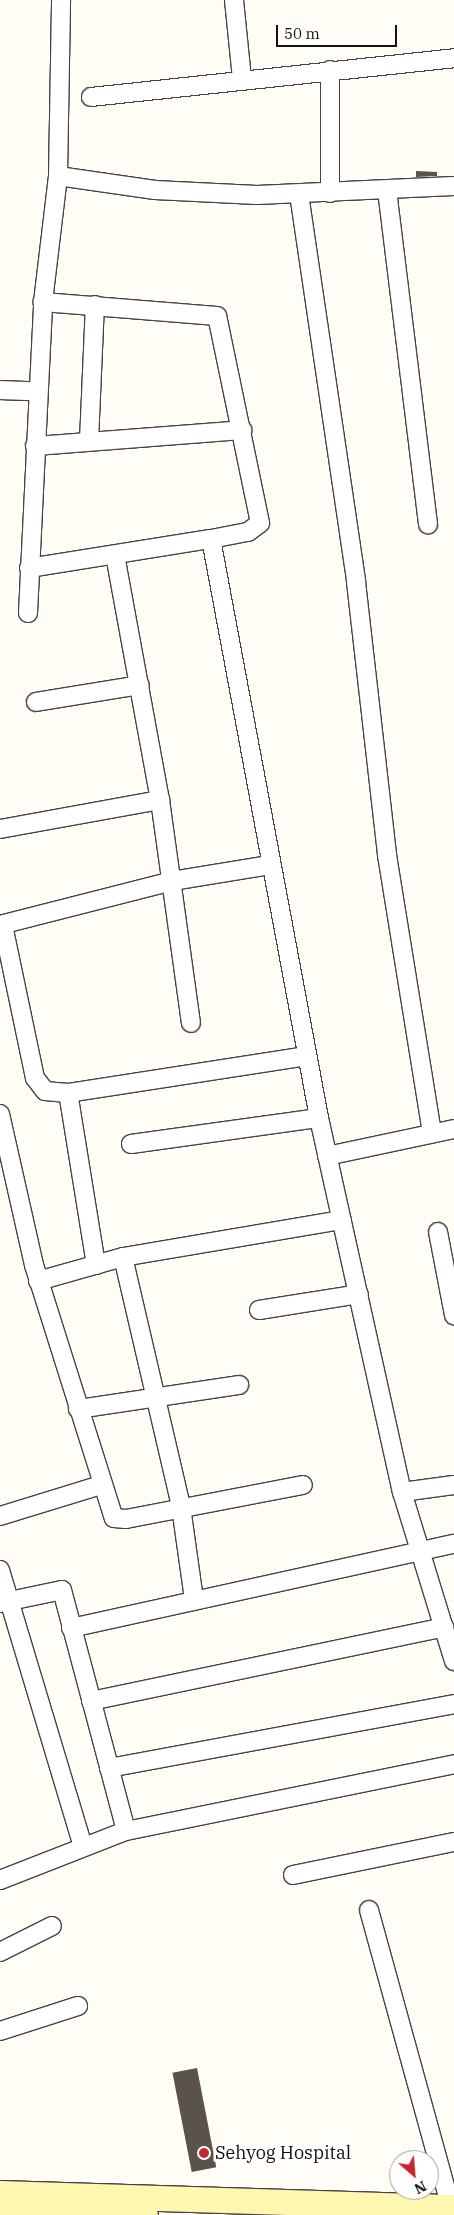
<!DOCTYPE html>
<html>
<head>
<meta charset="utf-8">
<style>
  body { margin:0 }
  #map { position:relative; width:454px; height:2215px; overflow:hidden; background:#fffdf5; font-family:"IBM Plex Serif",serif }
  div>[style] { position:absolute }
  .building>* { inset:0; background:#5a524d; transform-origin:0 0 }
  .roads { filter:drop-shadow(1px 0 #444) drop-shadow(-1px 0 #444) drop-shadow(0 1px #444) drop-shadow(0 -1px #444) }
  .street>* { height:18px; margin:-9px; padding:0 9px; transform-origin:9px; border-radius:9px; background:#fff }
  .secondary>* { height:25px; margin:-12.5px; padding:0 12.5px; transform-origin:12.5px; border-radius:12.5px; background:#fff6b0 }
  .dots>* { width:14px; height:14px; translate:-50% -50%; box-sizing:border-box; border:2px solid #fff; border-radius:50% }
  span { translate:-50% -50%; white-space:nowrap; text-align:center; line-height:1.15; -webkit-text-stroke:5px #fff; paint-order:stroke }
  .poi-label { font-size:18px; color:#111 }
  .left { translate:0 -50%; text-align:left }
  .north { position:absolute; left:389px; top:2150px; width:50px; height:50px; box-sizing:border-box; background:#fff; border:1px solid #a0a0a0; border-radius:50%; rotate:153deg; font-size:14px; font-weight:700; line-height:20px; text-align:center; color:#111 }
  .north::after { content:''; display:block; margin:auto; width:18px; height:22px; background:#c4262e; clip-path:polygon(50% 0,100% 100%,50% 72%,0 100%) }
  .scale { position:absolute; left:276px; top:25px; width:121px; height:22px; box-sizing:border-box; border:2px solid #111; border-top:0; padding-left:6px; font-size:15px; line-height:18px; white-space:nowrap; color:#111; -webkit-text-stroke:4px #fff; paint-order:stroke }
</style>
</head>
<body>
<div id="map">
  <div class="building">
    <div style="clip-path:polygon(416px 171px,437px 172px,437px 176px,416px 177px)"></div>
    <div style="left:197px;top:2068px;width:101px;height:25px;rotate:79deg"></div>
  </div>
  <div class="roads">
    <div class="street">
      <div style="left:234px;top:0;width:79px;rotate:84.2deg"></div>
      <div style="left:91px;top:97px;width:365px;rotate:-6.1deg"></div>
      <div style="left:58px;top:176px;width:98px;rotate:8.2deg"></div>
      <div style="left:155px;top:190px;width:102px;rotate:2.8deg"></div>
      <div style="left:257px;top:195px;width:197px;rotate:-2.6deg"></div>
      <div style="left:387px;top:190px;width:337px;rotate:83deg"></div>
      <div style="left:330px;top:193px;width:123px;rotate:-90deg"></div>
      <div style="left:299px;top:194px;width:392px;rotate:81.6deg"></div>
      <div style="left:356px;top:582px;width:275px;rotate:83.5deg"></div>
      <div style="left:387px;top:855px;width:282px;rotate:80.8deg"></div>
      <div style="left:0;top:390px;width:38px;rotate:2deg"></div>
      <div style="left:89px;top:441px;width:136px;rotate:-87.5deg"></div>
      <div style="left:35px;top:446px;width:208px;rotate:-4.4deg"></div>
      <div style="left:211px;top:539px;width:589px;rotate:79.43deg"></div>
      <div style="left:319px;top:1118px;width:383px;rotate:77.5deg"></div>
      <div style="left:402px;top:1492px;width:177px;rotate:72.9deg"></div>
      <div style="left:115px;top:555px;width:249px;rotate:79.6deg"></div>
      <div style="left:160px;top:800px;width:225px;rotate:82.1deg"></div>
      <div style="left:29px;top:568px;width:184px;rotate:-9.1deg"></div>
      <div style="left:211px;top:539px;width:38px;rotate:-11deg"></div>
      <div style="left:248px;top:532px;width:15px;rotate:-37deg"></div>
      <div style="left:260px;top:523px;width:211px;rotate:-101.7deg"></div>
      <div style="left:217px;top:316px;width:175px;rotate:-175.4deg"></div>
      <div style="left:28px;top:613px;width:311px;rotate:-87.2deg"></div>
      <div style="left:43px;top:302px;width:127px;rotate:-83.2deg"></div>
      <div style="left:58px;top:176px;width:176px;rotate:-89deg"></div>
      <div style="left:36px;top:702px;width:105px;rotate:-9.3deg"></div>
      <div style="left:0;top:829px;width:163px;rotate:-10.3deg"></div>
      <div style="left:0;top:925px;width:178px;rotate:-14.3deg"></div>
      <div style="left:172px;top:881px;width:99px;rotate:-9.3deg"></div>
      <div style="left:3px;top:925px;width:156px;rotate:78.2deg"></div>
      <div style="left:35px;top:1078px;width:16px;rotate:52deg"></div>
      <div style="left:45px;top:1091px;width:23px;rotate:5deg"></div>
      <div style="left:0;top:1114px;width:155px;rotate:77.3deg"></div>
      <div style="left:34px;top:1265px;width:265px;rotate:72.5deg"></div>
      <div style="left:114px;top:1518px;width:12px;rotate:5deg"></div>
      <div style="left:126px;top:1519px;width:180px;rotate:-10.9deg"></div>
      <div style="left:131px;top:1144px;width:190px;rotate:-7.9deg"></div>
      <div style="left:327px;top:1156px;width:130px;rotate:-12deg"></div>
      <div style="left:438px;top:1232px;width:85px;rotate:79.1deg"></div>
      <div style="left:123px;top:1257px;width:257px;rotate:76.9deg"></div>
      <div style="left:181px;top:1507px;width:93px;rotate:82deg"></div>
      <div style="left:96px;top:1265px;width:174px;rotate:-99.2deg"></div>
      <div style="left:68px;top:1093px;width:241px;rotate:-8.8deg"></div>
      <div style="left:38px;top:1281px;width:88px;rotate:-15.8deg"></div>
      <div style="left:123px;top:1257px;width:222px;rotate:-9.6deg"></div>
      <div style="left:259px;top:1310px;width:101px;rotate:-9.1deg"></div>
      <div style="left:78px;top:1409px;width:163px;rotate:-8.5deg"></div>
      <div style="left:402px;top:1492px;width:52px;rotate:-7.7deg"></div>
      <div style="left:0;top:1516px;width:106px;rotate:-17.1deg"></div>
      <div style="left:0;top:1570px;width:289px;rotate:73.3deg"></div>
      <div style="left:0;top:1603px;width:63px;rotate:-11.8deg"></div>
      <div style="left:62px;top:1590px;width:249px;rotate:75.1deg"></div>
      <div style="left:71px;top:1628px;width:392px;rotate:-12.4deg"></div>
      <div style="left:91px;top:1701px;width:361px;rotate:-11.8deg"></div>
      <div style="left:109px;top:1768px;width:351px;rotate:-10.5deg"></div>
      <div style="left:293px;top:1875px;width:164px;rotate:-11.6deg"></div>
      <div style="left:0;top:1880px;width:135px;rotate:-21.3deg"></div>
      <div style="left:126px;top:1831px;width:335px;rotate:-11.5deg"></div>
      <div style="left:369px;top:1910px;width:308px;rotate:74.6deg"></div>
      <div style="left:0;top:1952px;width:58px;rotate:-26.6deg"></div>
      <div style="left:0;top:2031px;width:82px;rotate:-17.8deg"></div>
    </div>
    <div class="secondary">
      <div style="left:0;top:2193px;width:454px;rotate:1.8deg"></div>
      <div style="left:0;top:2212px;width:145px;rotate:1.2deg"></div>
    </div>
  </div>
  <div class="dots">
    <div style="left:204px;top:2153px;background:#c4262e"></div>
  </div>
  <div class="poi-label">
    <span class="left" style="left:215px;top:2153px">Sehyog Hospital</span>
  </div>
  <div class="north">N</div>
  <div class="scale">50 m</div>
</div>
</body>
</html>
